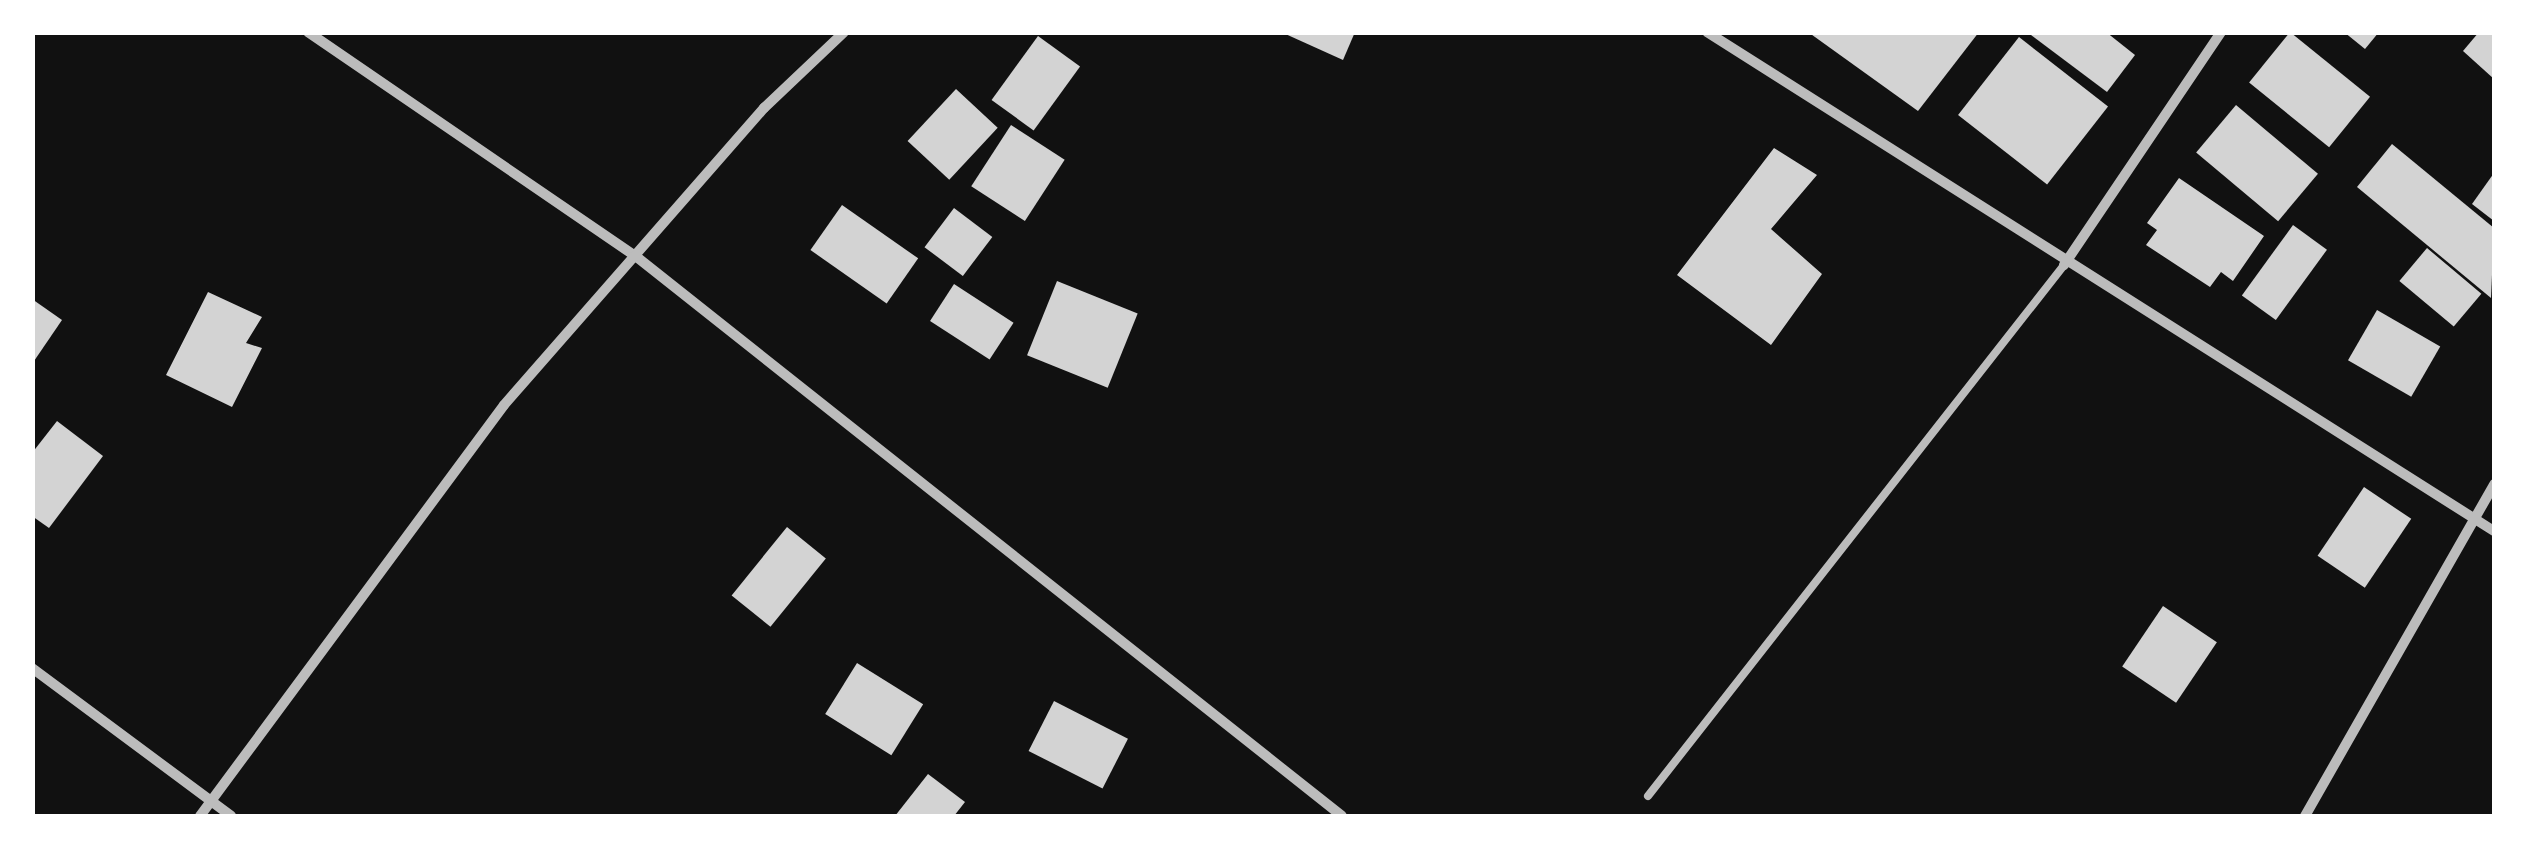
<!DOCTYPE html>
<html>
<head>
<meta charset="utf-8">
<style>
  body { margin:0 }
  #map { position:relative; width:2527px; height:849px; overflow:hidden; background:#111; font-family:"Public Sans",sans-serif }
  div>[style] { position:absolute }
  .building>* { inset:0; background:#d3d3d3; transform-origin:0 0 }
  .service>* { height:8px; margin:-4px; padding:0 4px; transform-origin:4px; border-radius:4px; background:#bcbcbc }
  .minor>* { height:10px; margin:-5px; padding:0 5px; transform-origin:5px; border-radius:5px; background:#bcbcbc }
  span { translate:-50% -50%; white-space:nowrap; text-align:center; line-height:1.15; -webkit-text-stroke:8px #fff; paint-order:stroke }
  .frame { position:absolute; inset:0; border:35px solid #fff; pointer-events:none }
</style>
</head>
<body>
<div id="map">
  <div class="building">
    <div style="clip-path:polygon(1281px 32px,1355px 32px,1343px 60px)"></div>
    <div style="clip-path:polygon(1808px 32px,1979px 32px,1918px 111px)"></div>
    <div style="clip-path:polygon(2027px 32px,2106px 32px,2135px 55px,2107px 92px)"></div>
    <div style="left:2290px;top:32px;width:103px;height:65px;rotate:39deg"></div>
    <div style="clip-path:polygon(2344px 32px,2379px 32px,2365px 49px)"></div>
    <div style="clip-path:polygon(2479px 32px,2494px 32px,2494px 79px,2463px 51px)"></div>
    <div style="left:1038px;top:36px;width:52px;height:79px;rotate:36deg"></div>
    <div style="left:2019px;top:37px;width:113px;height:99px;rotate:38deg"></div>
    <div style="left:956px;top:89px;width:57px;height:71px;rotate:43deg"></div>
    <div style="left:2236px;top:105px;width:107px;height:62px;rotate:40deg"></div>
    <div style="left:1011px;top:125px;width:64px;height:73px;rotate:33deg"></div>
    <div style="clip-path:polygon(2392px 144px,2494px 228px,2491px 298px,2357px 187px)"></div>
    <div style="clip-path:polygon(1774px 148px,1817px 175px,1771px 229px,1822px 274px,1771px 345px,1677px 275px)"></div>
    <div style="clip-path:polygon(2494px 173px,2494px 221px,2472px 204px)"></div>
    <div style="clip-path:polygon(2179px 178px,2264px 236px,2233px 281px,2221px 272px,2210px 287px,2146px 245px,2157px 230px,2147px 223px)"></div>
    <div style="left:842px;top:205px;width:93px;height:55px;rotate:35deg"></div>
    <div style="left:954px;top:208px;width:48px;height:49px;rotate:37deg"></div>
    <div style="left:2293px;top:225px;width:42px;height:87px;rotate:36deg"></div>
    <div style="left:2427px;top:248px;width:71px;height:43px;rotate:40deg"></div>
    <div style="left:1057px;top:281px;width:87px;height:80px;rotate:22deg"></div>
    <div style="left:954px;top:284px;width:71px;height:44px;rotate:33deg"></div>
    <div style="clip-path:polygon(208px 292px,262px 317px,246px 343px,262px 348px,232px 407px,166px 375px)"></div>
    <div style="clip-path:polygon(32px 299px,62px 320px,32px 364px)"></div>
    <div style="left:2377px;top:310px;width:73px;height:58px;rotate:30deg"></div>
    <div style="clip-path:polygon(57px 421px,103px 456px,49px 528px,32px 516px,32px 453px)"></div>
    <div style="left:2364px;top:487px;width:57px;height:83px;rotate:34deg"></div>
    <div style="left:787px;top:527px;width:50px;height:88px;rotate:39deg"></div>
    <div style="left:2163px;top:606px;width:65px;height:73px;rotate:34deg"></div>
    <div style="left:857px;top:663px;width:78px;height:60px;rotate:32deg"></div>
    <div style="left:1054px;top:701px;width:83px;height:56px;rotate:27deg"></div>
    <div style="clip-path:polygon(928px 774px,965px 802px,954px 816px,895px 816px)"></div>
  </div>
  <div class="service">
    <div style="left:1648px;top:796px;width:675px;rotate:-51.92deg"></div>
  </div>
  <div class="minor">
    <div style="left:308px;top:32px;width:400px;rotate:34.4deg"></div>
    <div style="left:638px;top:258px;width:898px;rotate:38.4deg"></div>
    <div style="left:1707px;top:32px;width:932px;rotate:32.38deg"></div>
    <div style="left:2064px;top:265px;width:281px;rotate:-56deg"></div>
    <div style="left:32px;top:668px;width:248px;rotate:36.6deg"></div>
    <div style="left:200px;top:816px;width:511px;rotate:-53.51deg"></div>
    <div style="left:504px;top:405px;width:395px;rotate:-48.8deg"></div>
    <div style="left:764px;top:108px;width:110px;rotate:-43.5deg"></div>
    <div style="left:2305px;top:816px;width:382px;rotate:-60.3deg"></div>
  </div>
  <div class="frame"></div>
</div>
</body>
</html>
